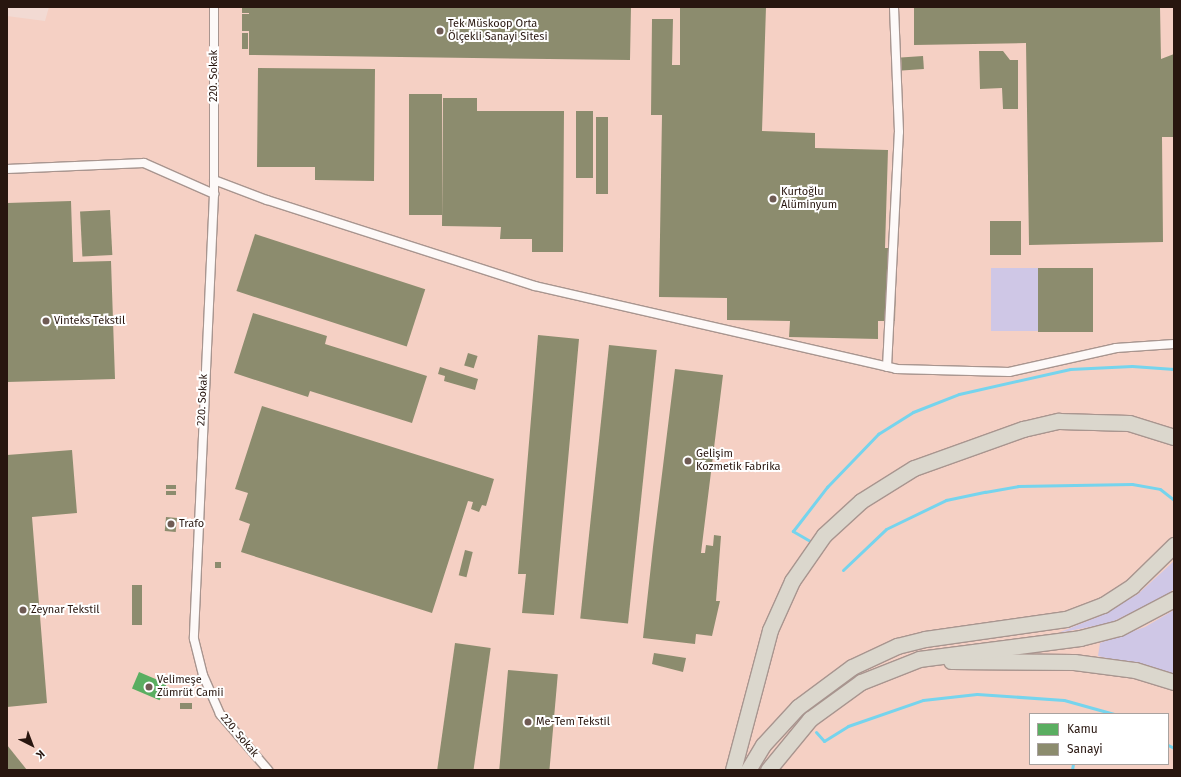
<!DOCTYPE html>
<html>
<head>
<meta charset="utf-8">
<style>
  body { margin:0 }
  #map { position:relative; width:1181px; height:777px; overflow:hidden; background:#f2dad3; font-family:"Fira Sans",sans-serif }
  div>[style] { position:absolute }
  .built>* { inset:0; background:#f5d0c4 }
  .green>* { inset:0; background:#cfc7e6; transform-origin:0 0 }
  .public>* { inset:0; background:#5aae61; transform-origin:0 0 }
  .industry>* { inset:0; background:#8c8c6e; transform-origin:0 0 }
  .stream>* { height:3px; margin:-1.5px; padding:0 1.5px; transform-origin:1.5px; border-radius:1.5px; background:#76d4ed }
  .roads { filter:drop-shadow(1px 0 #a8958f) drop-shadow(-1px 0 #a8958f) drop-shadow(0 1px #a8958f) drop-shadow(0 -1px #a8958f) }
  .street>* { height:8px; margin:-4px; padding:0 4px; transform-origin:4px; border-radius:4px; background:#fdf9f8 }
  .highway>* { height:15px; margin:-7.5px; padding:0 7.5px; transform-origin:7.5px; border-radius:7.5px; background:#dbd7cd }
  .dots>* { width:11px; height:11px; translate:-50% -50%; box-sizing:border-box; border:2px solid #fff; border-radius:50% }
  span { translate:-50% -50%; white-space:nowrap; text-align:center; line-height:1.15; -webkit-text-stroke:4px #fff; paint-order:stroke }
  .poi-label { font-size:11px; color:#28160f }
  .left { translate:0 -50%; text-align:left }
  .street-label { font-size:11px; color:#28160f }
  .frame { position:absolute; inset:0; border:8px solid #28160f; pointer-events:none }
  .legend { position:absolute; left:1029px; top:713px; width:140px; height:52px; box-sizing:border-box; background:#fff; border:1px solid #a9a29f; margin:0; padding:5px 7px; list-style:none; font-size:12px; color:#28160f }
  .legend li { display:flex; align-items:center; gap:8px; height:20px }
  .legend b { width:20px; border:1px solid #a9a29f }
  .north { position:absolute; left:12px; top:725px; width:40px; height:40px; -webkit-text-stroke:3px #fff; paint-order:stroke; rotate:138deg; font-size:11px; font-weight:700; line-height:16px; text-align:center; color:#28160f }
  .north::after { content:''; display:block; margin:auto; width:14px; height:18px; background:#28160f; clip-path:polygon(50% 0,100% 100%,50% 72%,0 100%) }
</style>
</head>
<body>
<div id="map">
  <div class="built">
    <div style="clip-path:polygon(evenodd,49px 7px,1174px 7px,1174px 770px,7px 770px,7px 16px,45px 21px,49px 7px,1030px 714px,1168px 714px,1168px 764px,1030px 764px,1030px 714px)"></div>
  </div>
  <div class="green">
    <div style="left:991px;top:268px;width:47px;height:63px"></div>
    <div style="clip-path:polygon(1174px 561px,1174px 589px,1167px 595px,1110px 623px,1058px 633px,1100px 616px,1138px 594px)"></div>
    <div style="clip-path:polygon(1174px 610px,1174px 674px,1098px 656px,1100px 643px,1145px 627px)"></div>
  </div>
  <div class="public">
    <div style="left:139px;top:672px;width:30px;height:18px;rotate:23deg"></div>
  </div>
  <div class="industry">
    <div style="left:242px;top:7px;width:7px;height:6px"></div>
    <div style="clip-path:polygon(249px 7px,631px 7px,630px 60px,249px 55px,249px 31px,242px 31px,242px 14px,249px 14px,249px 21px)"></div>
    <div style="clip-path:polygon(680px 7px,766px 7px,762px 131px,815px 133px,815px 148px,888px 150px,885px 248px,897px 248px,895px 321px,878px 321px,878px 339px,789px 337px,790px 321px,727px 320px,727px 298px,659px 297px,662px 115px,651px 115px,652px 19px,673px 19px,672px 65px,680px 65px)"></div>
    <div style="clip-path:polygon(914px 7px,1160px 7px,1161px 59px,1174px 54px,1174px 137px,1162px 137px,1163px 242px,1029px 245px,1026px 43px,914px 45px)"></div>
    <div style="left:242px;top:33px;width:6px;height:16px"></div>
    <div style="clip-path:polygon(979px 51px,1003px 51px,1010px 60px,1018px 60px,1018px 109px,1003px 109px,1002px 88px,980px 89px)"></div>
    <div style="left:923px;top:56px;width:13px;height:22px;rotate:86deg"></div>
    <div style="clip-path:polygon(258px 68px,375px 69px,374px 181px,315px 180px,315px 167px,257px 167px)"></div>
    <div style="left:409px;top:94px;width:33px;height:121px"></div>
    <div style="clip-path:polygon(443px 98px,477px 98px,477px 111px,564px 111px,563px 252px,532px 252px,532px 239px,500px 239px,501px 227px,442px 226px)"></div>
    <div style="left:576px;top:111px;width:17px;height:67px"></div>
    <div style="left:596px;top:117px;width:12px;height:77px"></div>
    <div style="clip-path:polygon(71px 201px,73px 262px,111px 261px,115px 379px,7px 382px,7px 203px)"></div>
    <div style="left:110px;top:210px;width:45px;height:30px;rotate:87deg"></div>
    <div style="left:990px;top:221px;width:31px;height:34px"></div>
    <div style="left:255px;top:234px;width:179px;height:60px;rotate:18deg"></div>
    <div style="left:1038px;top:268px;width:55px;height:64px"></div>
    <div style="clip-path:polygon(253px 313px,327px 336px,325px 344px,427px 376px,412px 423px,310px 391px,308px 397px,234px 373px)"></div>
    <div style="clip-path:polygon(538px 335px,579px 339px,554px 615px,522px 613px,526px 574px,518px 574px)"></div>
    <div style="left:609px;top:345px;width:48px;height:275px;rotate:6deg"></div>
    <div style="left:468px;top:353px;width:10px;height:13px;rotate:17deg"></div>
    <div style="clip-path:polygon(440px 367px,478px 379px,475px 390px,444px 381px,445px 376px,438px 374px)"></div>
    <div style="clip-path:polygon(675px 369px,723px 375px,701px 553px,705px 553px,706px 545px,713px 546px,714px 535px,721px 536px,716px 601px,720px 601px,712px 636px,696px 634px,695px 644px,643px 638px,653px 547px,682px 551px,653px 547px)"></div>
    <div style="clip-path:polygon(262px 406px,494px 479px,486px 506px,482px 505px,479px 512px,471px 509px,473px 502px,468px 501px,432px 613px,241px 552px,250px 524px,239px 520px,248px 493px,235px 489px)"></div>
    <div style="clip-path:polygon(72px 450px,77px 513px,32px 517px,47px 703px,7px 707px,7px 455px)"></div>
    <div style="left:176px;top:485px;width:4px;height:10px;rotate:90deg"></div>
    <div style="left:166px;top:491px;width:10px;height:4px"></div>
    <div style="left:166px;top:517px;width:11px;height:14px;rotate:5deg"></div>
    <div style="left:465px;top:550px;width:8px;height:26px;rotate:14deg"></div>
    <div style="left:215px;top:562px;width:6px;height:6px"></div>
    <div style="left:132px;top:585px;width:10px;height:40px"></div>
    <div style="left:455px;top:643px;width:36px;height:128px;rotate:8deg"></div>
    <div style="clip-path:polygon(654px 653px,686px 658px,683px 672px,652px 664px)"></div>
    <div style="left:508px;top:670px;width:50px;height:100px;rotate:5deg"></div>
    <div style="left:192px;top:703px;width:6px;height:12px;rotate:90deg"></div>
    <div style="clip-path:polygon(7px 745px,27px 770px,7px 770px)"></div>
  </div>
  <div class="stream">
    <div style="left:810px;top:541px;width:20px;rotate:-150deg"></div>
    <div style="left:793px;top:531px;width:56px;rotate:-52.3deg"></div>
    <div style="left:827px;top:487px;width:74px;rotate:-46.1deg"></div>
    <div style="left:878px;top:434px;width:41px;rotate:-32.2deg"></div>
    <div style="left:913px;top:412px;width:49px;rotate:-21.4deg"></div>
    <div style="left:959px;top:394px;width:114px;rotate:-12.7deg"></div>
    <div style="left:1070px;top:369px;width:62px;rotate:-2.8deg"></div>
    <div style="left:1132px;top:366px;width:42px;rotate:4.1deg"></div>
    <div style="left:843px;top:570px;width:59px;rotate:-43.6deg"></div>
    <div style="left:886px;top:529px;width:67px;rotate:-25.8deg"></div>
    <div style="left:946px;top:500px;width:40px;rotate:-12deg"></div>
    <div style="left:985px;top:492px;width:34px;rotate:-10deg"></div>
    <div style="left:1018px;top:486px;width:114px;rotate:-1deg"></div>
    <div style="left:1132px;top:484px;width:28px;rotate:10deg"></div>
    <div style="left:1160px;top:489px;width:18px;rotate:38deg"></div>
    <div style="left:816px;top:732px;width:12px;rotate:48deg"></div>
    <div style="left:824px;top:741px;width:28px;rotate:-32deg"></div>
    <div style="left:848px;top:726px;width:79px;rotate:-19.1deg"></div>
    <div style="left:923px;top:700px;width:54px;rotate:-6.3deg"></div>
    <div style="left:977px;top:694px;width:87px;rotate:3.9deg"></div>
    <div style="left:1064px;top:700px;width:52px;rotate:15.6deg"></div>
    <div style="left:1168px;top:745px;width:7px;rotate:27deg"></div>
    <div style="left:1072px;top:770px;width:6px;rotate:-81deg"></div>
  </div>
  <div class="roads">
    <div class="street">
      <div style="left:214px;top:7px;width:187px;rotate:90deg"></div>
      <div style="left:214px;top:194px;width:445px;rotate:92.6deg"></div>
      <div style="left:194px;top:639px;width:37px;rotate:76deg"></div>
      <div style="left:203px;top:675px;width:43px;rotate:66.4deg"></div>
      <div style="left:220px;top:714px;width:74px;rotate:49.4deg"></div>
      <div style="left:7px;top:169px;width:137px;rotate:-2.5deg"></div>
      <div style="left:144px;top:163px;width:77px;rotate:23.9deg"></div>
      <div style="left:214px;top:180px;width:57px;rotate:20.7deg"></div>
      <div style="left:267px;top:200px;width:281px;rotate:17.8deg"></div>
      <div style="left:535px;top:286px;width:370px;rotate:12.9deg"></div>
      <div style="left:896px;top:369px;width:113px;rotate:1.5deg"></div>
      <div style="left:1009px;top:372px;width:110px;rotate:-12.6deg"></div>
      <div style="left:1116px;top:348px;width:58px;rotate:-3.9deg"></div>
      <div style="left:887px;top:367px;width:235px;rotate:-87.1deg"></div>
      <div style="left:899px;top:132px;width:125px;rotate:-92.3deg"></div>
    </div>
    <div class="highway">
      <div style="left:951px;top:661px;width:123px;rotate:0.5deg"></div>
      <div style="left:1074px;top:662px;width:62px;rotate:7.5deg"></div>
      <div style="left:1135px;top:670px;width:41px;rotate:17.1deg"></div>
      <div style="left:733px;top:770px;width:145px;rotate:-75.2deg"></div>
      <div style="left:770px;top:630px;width:54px;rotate:-65.8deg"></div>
      <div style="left:792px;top:581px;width:56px;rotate:-55.2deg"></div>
      <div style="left:824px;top:535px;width:50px;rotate:-42.6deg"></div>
      <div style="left:861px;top:501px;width:62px;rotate:-31.9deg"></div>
      <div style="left:914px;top:468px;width:116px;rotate:-19.7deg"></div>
      <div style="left:1023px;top:429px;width:37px;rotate:-13deg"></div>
      <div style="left:1059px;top:421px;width:70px;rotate:1.6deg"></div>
      <div style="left:1129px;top:423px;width:47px;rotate:17.3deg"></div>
      <div style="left:748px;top:770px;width:29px;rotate:-59deg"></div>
      <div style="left:763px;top:745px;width:52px;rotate:-47.4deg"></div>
      <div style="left:798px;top:707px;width:67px;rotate:-36.5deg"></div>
      <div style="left:852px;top:667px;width:50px;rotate:-25deg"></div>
      <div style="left:897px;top:646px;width:29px;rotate:-14deg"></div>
      <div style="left:925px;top:639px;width:142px;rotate:-8.1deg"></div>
      <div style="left:1066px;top:619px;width:40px;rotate:-21deg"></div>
      <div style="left:1103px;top:605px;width:35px;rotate:-33deg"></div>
      <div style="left:1132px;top:586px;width:59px;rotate:-44.3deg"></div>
      <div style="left:768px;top:770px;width:66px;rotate:-50.5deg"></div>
      <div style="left:810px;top:719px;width:63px;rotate:-36deg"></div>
      <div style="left:861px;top:682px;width:62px;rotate:-21.6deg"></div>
      <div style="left:919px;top:659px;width:162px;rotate:-7.4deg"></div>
      <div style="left:1080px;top:638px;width:40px;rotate:-14.4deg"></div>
      <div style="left:1119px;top:628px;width:62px;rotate:-27.8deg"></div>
    </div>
  </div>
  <div class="dots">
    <div style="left:440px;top:31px;background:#6f5b54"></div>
    <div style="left:773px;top:199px;background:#6f5b54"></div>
    <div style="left:46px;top:321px;background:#6f5b54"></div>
    <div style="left:688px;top:461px;background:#6f5b54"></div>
    <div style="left:171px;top:524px;background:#6f5b54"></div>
    <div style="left:23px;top:610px;background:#6f5b54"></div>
    <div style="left:149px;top:687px;background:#6f5b54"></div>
    <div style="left:528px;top:722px;background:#6f5b54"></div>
  </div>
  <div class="poi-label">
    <span class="left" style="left:448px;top:31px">Tek Müskoop Orta<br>Ölçekli Sanayi Sitesi</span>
    <span class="left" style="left:781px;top:199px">Kurtoğlu<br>Alüminyum</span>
    <span class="left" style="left:54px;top:321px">Vinteks Tekstil</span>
    <span class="left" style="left:696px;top:461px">Gelişim<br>Kozmetik Fabrika</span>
    <span class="left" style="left:179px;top:524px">Trafo</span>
    <span class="left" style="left:31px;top:610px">Zeynar Tekstil</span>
    <span class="left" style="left:157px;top:687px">Velimeşe<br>Zümrüt Camii</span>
    <span class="left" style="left:536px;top:722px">Me-Tem Tekstil</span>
  </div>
  <div class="street-label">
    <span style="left:214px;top:76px;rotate:-90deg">220. Sokak</span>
    <span style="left:203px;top:400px;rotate:-87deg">220. Sokak</span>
    <span style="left:239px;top:736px;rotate:50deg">220. Sokak</span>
  </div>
  <div class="frame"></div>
  <ul class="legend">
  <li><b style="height:11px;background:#5aae61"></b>Kamu</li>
  <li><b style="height:11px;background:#8c8c6e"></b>Sanayi</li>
  </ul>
  <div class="north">K</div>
</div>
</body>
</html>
